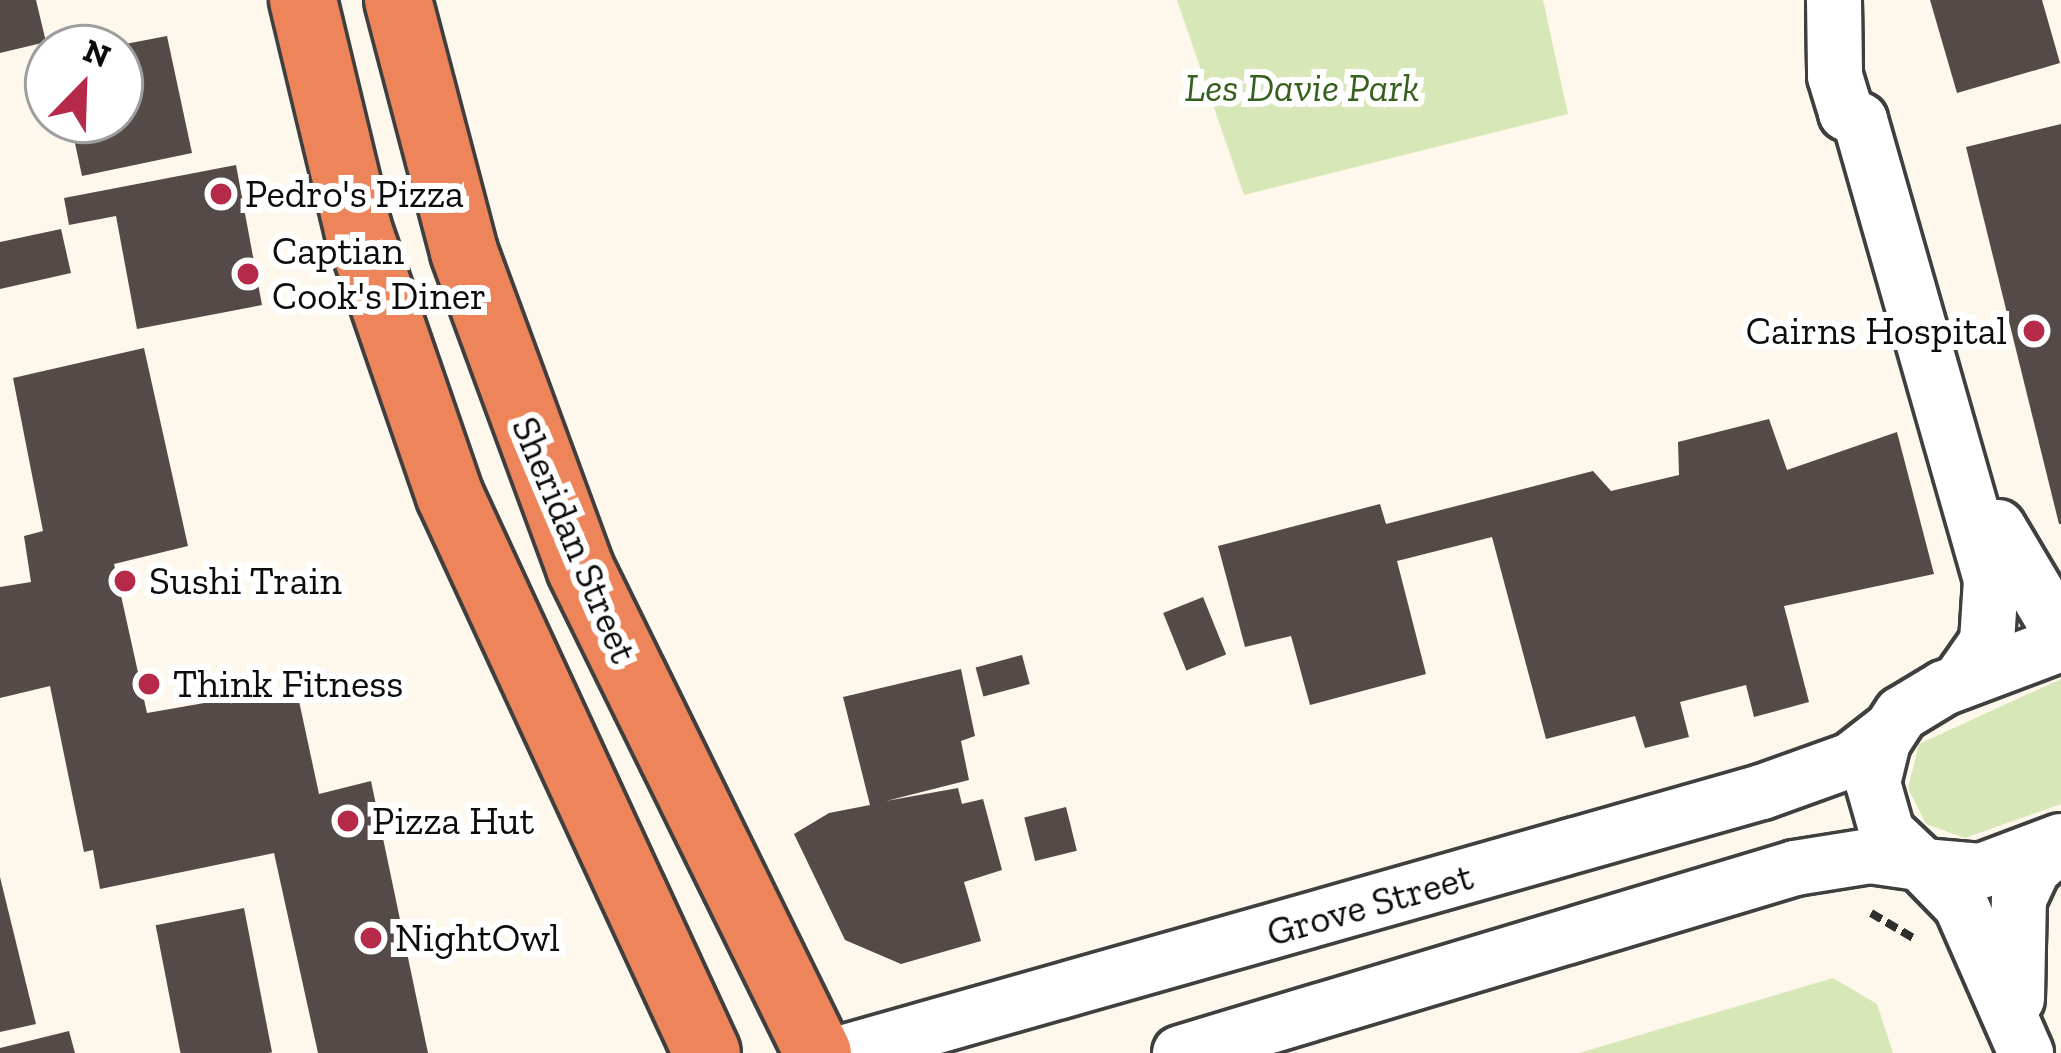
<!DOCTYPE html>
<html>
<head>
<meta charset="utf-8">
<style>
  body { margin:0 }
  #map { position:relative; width:2061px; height:1053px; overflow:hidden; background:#fef7eb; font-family:"Zilla Slab",serif }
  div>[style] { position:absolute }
  .green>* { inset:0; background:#d7e7b7 }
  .building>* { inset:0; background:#544b49; transform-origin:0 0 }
  .path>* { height:8px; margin-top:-4px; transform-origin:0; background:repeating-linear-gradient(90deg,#2e2e2e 0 12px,transparent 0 18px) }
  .roads { filter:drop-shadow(3px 0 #3f3f3f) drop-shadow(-3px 0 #3f3f3f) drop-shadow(0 3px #3f3f3f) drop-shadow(0 -3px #3f3f3f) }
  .minor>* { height:54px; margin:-27px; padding:0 27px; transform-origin:27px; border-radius:27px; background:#fff }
  .highway>* { height:66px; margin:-33px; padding:0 33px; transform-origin:33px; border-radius:33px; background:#ee855a }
  .dots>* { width:33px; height:33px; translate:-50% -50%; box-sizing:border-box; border:6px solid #fff; border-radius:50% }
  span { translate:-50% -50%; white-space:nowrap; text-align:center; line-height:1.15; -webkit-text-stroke:12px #fff; paint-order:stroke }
  .park-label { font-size:39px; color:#37601f; font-style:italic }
  .poi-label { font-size:39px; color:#0c0c0c }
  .left { translate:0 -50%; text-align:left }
  .right { translate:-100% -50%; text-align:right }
  .street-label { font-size:39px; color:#0c0c0c }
  .north { position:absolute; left:24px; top:24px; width:120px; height:120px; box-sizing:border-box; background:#fff; border:3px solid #9e9e9e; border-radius:50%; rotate:23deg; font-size:33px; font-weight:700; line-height:48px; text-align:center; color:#0c0c0c }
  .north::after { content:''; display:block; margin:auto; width:42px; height:54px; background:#b52a48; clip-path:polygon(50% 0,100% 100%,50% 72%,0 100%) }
</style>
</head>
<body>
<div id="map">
  <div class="green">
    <div style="clip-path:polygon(1177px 0,1543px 0,1568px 114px,1244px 195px)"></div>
    <div style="clip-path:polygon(2061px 679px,2061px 804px,1965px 838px,1926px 824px,1908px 788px,1919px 744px)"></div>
    <div style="clip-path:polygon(1833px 978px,1877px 1004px,1893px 1053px,1579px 1053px)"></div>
  </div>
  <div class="building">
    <div style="clip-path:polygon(0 0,36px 0,46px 42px,0 53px)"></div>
    <div style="clip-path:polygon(1930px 0,2042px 0,2060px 63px,1957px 93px)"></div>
    <div style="clip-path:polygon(167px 36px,192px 153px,82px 176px,70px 120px,120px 120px,120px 45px)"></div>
    <div style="clip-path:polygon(2061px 124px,2061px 524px,2059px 524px,1966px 147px)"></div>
    <div style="clip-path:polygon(236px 165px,262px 305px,137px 329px,116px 216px,69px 225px,64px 198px)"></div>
    <div style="clip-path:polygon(61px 229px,71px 273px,0 289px,0 242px)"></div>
    <div style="clip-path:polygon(144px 348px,188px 546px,114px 564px,147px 713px,296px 687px,319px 794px,371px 781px,428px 1053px,318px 1053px,274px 853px,100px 889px,93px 850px,84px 852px,50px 686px,0 698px,0 587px,31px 582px,24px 536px,43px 531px,13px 378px)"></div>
    <div style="clip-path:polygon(1769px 419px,1787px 470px,1897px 432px,1934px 574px,1784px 606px,1809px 702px,1754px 717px,1746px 685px,1680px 702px,1689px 737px,1645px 748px,1635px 716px,1546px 739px,1492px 537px,1397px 561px,1426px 674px,1310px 705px,1291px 636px,1245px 647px,1218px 546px,1380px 504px,1386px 524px,1593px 471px,1611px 491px,1679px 475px,1678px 442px)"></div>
    <div style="left:1203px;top:597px;width:62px;height:43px;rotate:68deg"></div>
    <div style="left:1022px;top:655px;width:30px;height:48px;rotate:75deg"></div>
    <div style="clip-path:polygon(961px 669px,975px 736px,961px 741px,969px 780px,886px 801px,958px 788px,962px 804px,983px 799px,1002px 870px,964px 882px,981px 941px,901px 964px,845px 940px,794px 834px,829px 813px,870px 805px,843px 697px)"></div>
    <div style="left:1066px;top:807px;width:45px;height:43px;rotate:76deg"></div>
    <div style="clip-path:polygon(0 877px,36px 1024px,0 1032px)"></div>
    <div style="left:244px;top:908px;width:147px;height:90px;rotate:79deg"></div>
    <div style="clip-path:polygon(69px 1031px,75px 1053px,0 1053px,0 1048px)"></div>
  </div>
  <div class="path">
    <div style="left:1871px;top:913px;width:51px;rotate:30.6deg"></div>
  </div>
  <div class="roads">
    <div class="minor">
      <div style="left:1834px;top:0;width:76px;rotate:89.2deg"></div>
      <div style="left:1835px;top:76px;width:39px;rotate:73deg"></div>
      <div style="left:1846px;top:113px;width:16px;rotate:27deg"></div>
      <div style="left:1860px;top:120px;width:478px;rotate:74.1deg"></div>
      <div style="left:1991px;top:580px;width:62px;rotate:93.7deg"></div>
      <div style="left:1987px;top:642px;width:49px;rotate:125deg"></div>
      <div style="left:1998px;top:527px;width:123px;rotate:59.3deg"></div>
      <div style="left:2061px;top:644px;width:125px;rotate:159.4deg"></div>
      <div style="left:1944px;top:688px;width:50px;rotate:148.8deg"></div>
      <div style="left:1901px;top:714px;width:33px;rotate:123deg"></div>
      <div style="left:1883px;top:742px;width:42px;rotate:103.7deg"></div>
      <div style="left:1873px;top:783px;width:51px;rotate:74.1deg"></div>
      <div style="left:1887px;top:832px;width:50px;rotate:43.4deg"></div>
      <div style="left:1923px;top:866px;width:58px;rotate:4.9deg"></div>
      <div style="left:1981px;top:871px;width:85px;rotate:-20.6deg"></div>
      <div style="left:1923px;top:866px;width:54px;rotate:45.7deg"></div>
      <div style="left:1961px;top:905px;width:162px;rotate:66.3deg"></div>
      <div style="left:2017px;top:999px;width:100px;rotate:-88.9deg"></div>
      <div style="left:2019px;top:899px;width:33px;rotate:-65deg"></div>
      <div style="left:2033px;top:869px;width:38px;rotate:-42deg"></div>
      <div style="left:842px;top:1053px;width:956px;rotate:-15.84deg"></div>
      <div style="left:1762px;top:792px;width:95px;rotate:-19.8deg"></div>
      <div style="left:1851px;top:760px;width:46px;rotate:-37.9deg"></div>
      <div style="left:1180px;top:1053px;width:642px;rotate:-16.74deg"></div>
      <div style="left:1795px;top:868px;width:76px;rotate:-9.1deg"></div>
      <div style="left:1870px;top:856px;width:49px;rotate:8.3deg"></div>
    </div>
    <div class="highway">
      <div style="left:303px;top:0;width:236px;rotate:76.5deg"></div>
      <div style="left:358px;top:229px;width:282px;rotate:71deg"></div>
      <div style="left:450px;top:496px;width:613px;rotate:65.23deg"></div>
      <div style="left:398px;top:0;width:260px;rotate:75.3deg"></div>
      <div style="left:464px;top:252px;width:337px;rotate:69.8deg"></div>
      <div style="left:580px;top:568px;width:540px;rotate:63.86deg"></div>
    </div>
  </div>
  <div class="dots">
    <div style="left:221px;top:194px;background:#b52a48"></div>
    <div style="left:248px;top:274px;background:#b52a48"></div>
    <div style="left:2034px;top:331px;background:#b52a48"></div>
    <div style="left:125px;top:581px;background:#b52a48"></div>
    <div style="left:149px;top:684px;background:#b52a48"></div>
    <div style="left:348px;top:821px;background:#b52a48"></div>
    <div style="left:371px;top:938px;background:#b52a48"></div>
  </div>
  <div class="park-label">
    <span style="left:1302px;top:88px">Les Davie Park</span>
  </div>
  <div class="poi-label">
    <span class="left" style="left:245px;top:194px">Pedro's Pizza</span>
    <span class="left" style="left:272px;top:274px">Captian<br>Cook's Diner</span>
    <span class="right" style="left:2007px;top:331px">Cairns Hospital</span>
    <span class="left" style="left:149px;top:581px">Sushi Train</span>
    <span class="left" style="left:173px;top:684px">Think Fitness</span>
    <span class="left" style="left:372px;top:821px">Pizza Hut</span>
    <span class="left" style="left:395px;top:938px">NightOwl</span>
  </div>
  <div class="street-label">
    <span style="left:574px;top:540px;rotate:67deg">Sheridan Street</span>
    <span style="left:1370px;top:905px;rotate:-16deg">Grove Street</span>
  </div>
  <div class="north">N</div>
</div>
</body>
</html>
